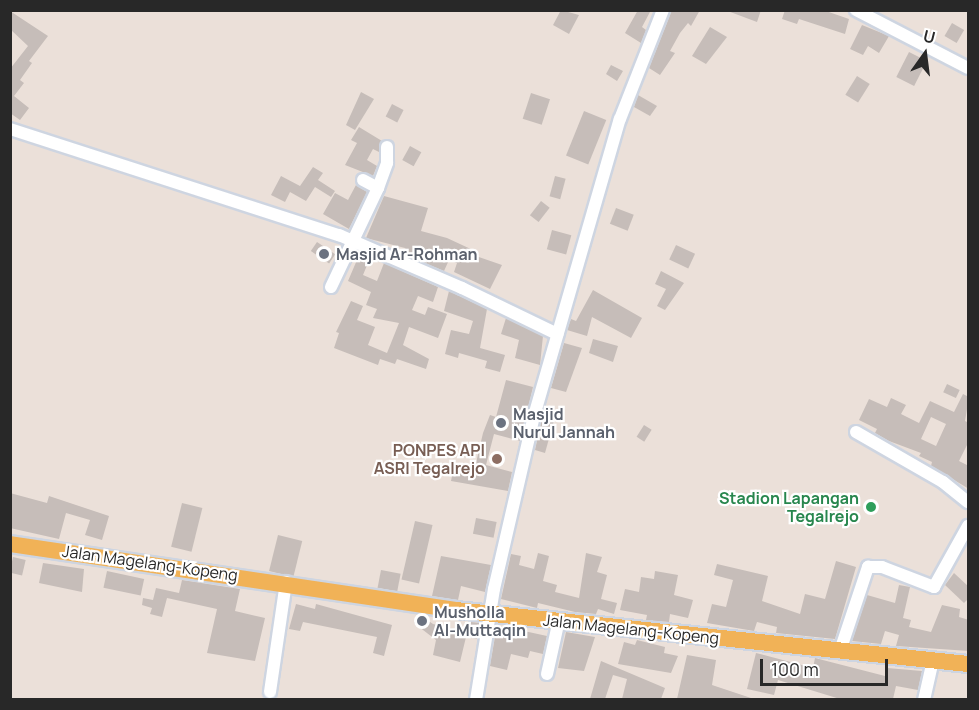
<!DOCTYPE html>
<html>
<head>
<meta charset="utf-8">
<style>
  body { margin:0 }
  #map { position:relative; width:979px; height:710px; overflow:hidden; background:#ebe0d9; font-family:Manrope,sans-serif }
  div>[style] { position:absolute }
  .building>* { inset:0; background:#c6bdb9; transform-origin:0 0 }
  .roads { filter:drop-shadow(2px 0 #ced5e1) drop-shadow(-2px 0 #ced5e1) drop-shadow(0 2px #ced5e1) drop-shadow(0 -2px #ced5e1) }
  .minor>* { height:12px; margin:-6px; padding:0 6px; transform-origin:6px; border-radius:6px; background:#fff }
  .major>* { height:16px; margin:-8px; padding:0 8px; transform-origin:8px; border-radius:8px; background:#f1b257 }
  .dots>* { width:16px; height:16px; translate:-50% -50%; box-sizing:border-box; border:3px solid #fff; border-radius:50% }
  span { translate:-50% -50%; white-space:nowrap; text-align:center; line-height:1.15; -webkit-text-stroke:4.5px #fff; paint-order:stroke }
  .worship-label { font-size:16px; color:#5b616d; font-weight:700 }
  .left { translate:0 -50%; text-align:left }
  .education-label { font-size:16px; color:#785e54; font-weight:700 }
  .right { translate:-100% -50%; text-align:right }
  .leisure-label { font-size:16px; color:#27864d; font-weight:700 }
  .street-label { font-size:16px; color:#282828 }
  .frame { position:absolute; inset:0; border:12px solid #282828; pointer-events:none }
  .north { position:absolute; left:895px; top:24px; width:60px; height:60px; -webkit-text-stroke:4px #fff; paint-order:stroke; rotate:14deg; font-size:16px; font-weight:700; line-height:24px; text-align:center; color:#282828 }
  .north::after { content:''; display:block; margin:auto; width:21px; height:27px; background:#282828; clip-path:polygon(50% 0,100% 100%,50% 72%,0 100%) }
  .scale { position:absolute; left:760px; top:659px; width:128px; height:27px; box-sizing:border-box; border:3px solid #282828; border-top:0; padding-left:8px; font-size:18px; line-height:21px; white-space:nowrap; color:#282828; -webkit-text-stroke:4px #fff; paint-order:stroke }
</style>
</head>
<body>
<div id="map">
  <div class="building">
    <div style="clip-path:polygon(561px 10px,579px 15px,569px 34px,553px 25px)"></div>
    <div style="clip-path:polygon(638px 10px,651px 10px,642px 27px,646px 30px,641px 43px,625px 33px)"></div>
    <div style="clip-path:polygon(672px 10px,700px 10px,691px 26px,688px 23px,680px 33px,670px 51px,675px 53px,660px 75px,649px 68px)"></div>
    <div style="clip-path:polygon(725px 10px,761px 10px,757px 22px)"></div>
    <div style="clip-path:polygon(785px 10px,823px 10px,849px 19px,845px 34px,799px 19px,797px 24px,782px 19px)"></div>
    <div style="clip-path:polygon(10px 11px,48px 36px,29px 61px,32px 63px,20px 80px,24px 83px,14px 96px,29px 108px,20px 120px,10px 113px,10px 69px,28px 46px,10px 29px)"></div>
    <div style="left:952px;top:23px;width:14px;height:15px;rotate:30deg"></div>
    <div style="clip-path:polygon(862px 25px,889px 36px,879px 53px,868px 46px,863px 55px,850px 49px)"></div>
    <div style="clip-path:polygon(710px 27px,727px 37px,706px 64px,692px 56px)"></div>
    <div style="left:909px;top:52px;width:20px;height:28px;rotate:27deg"></div>
    <div style="clip-path:polygon(611px 65px,623px 71px,617px 81px,606px 74px)"></div>
    <div style="left:857px;top:76px;width:15px;height:22px;rotate:32deg"></div>
    <div style="clip-path:polygon(361px 92px,374px 99px,355px 130px,346px 125px)"></div>
    <div style="left:531px;top:93px;width:20px;height:27px;rotate:18deg"></div>
    <div style="clip-path:polygon(638px 95px,657px 106px,650px 116px,634px 107px)"></div>
    <div style="left:392px;top:104px;width:13px;height:14px;rotate:27deg"></div>
    <div style="left:584px;top:111px;width:24px;height:48px;rotate:22deg"></div>
    <div style="clip-path:polygon(359px 127px,382px 141px,379px 152px,373px 149px,367px 160px,377px 166px,373px 176px,345px 165px,357px 143px,351px 140px)"></div>
    <div style="left:410px;top:146px;width:13px;height:16px;rotate:29deg"></div>
    <div style="clip-path:polygon(313px 167px,323px 173px,318px 180px,335px 191px,331px 197px,315px 187px,306px 201px,290px 192px,285px 202px,271px 195px,281px 176px,300px 186px)"></div>
    <div style="left:555px;top:176px;width:11px;height:21px;rotate:15deg"></div>
    <div style="clip-path:polygon(356px 185px,367px 192px,349px 229px,323px 214px,335px 193px,348px 200px)"></div>
    <div style="clip-path:polygon(384px 196px,428px 208px,421px 231px,447px 238px,475px 251px,473px 255px,502px 265px,490px 289px,454px 272px,457px 263px,449px 260px,444px 271px,403px 254px,405px 248px,366px 238px)"></div>
    <div style="left:541px;top:201px;width:11px;height:18px;rotate:38deg"></div>
    <div style="left:616px;top:208px;width:19px;height:17px;rotate:21deg"></div>
    <div style="left:552px;top:230px;width:20px;height:20px;rotate:15deg"></div>
    <div style="left:317px;top:242px;width:22px;height:11px;rotate:34deg"></div>
    <div style="left:676px;top:245px;width:21px;height:16px;rotate:25deg"></div>
    <div style="clip-path:polygon(360px 253px,370px 258px,363px 275px,377px 281px,384px 263px,438px 287px,433px 302px,418px 296px,412px 310px,425px 315px,428px 307px,447px 314px,438px 338px,409px 327px,403px 345px,429px 359px,426px 369px,397px 359px,395px 364px,380px 359px,378px 365px,334px 348px,339px 333px,336px 332px,351px 301px,363px 306px,357px 320px,375px 327px,368px 345px,387px 353px,399px 323px,373px 318px,377px 309px,366px 305px,371px 292px,348px 281px)"></div>
    <div style="clip-path:polygon(661px 271px,684px 283px,665px 310px,657px 306px,666px 289px,655px 284px)"></div>
    <div style="clip-path:polygon(593px 290px,642px 318px,631px 338px,592px 317px,587px 336px,567px 330px,571px 319px,576px 321px)"></div>
    <div style="clip-path:polygon(449px 291px,487px 309px,480px 348px,505px 355px,500px 372px,485px 368px,487px 361px,459px 353px,458px 358px,445px 354px,451px 330px,469px 334px,473px 321px,444px 311px)"></div>
    <div style="clip-path:polygon(506px 318px,543px 336px,540px 365px,515px 358px,519px 340px,501px 334px)"></div>
    <div style="clip-path:polygon(593px 339px,618px 346px,613px 362px,589px 353px)"></div>
    <div style="clip-path:polygon(564px 343px,582px 348px,566px 392px,551px 388px)"></div>
    <div style="clip-path:polygon(506px 380px,533px 387px,520px 441px,494px 434px,486px 465px,512px 472px,508px 491px,451px 481px,453px 471px,473px 476px,483px 433px,490px 415px,496px 417px)"></div>
    <div style="left:947px;top:384px;width:14px;height:9px;rotate:25deg"></div>
    <div style="clip-path:polygon(evenodd,963px 394px,969px 397px,965px 421px,969px 423px,969px 441px,959px 461px,969px 466px,969px 489px,931px 466px,932px 462px,919px 456px,921px 453px,889px 441px,875px 433px,877px 429px,859px 420px,869px 399px,887px 407px,891px 398px,906px 405px,901px 414px,919px 423px,930px 401px,954px 412px,963px 394px,931px 417px,946px 424px,936px 446px,921px 439px,931px 417px)"></div>
    <div style="clip-path:polygon(543px 414px,555px 417px,545px 453px,535px 450px)"></div>
    <div style="left:644px;top:425px;width:9px;height:14px;rotate:32deg"></div>
    <div style="clip-path:polygon(10px 493px,47px 503px,49px 496px,109px 516px,102px 540px,85px 535px,90px 520px,66px 513px,59px 539px,10px 528px)"></div>
    <div style="left:182px;top:503px;width:21px;height:45px;rotate:14deg"></div>
    <div style="left:476px;top:518px;width:21px;height:16px;rotate:11deg"></div>
    <div style="left:415px;top:521px;width:18px;height:60px;rotate:13deg"></div>
    <div style="left:278px;top:535px;width:25px;height:37px;rotate:14deg"></div>
    <div style="clip-path:polygon(538px 553px,549px 556px,543px 581px,557px 585px,555px 592px,579px 598px,586px 553px,602px 557px,597px 572px,607px 575px,601px 599px,617px 603px,614px 614px,598px 609px,596px 614px,575px 612px,538px 603px,537px 608px,501px 599px,511px 554px,521px 556px,519px 565px,534px 569px)"></div>
    <div style="clip-path:polygon(441px 556px,491px 565px,485px 592px,461px 586px,458px 600px,432px 596px)"></div>
    <div style="left:13px;top:557px;width:13px;height:16px;rotate:13deg"></div>
    <div style="clip-path:polygon(836px 561px,856px 567px,835px 639px,776px 633px,777px 627px,757px 622px,754px 631px,707px 623px,712px 604px,726px 607px,733px 580px,714px 575px,717px 564px,768px 576px,762px 601px,800px 614px,805px 594px,825px 599px)"></div>
    <div style="clip-path:polygon(43px 563px,84px 569px,82px 592px,39px 583px)"></div>
    <div style="left:381px;top:570px;width:20px;height:18px;rotate:11deg"></div>
    <div style="left:107px;top:571px;width:38px;height:17px;rotate:12deg"></div>
    <div style="clip-path:polygon(655px 571px,678px 575px,674px 595px,693px 600px,688px 618px,670px 614px,669px 622px,646px 620px,647px 615px,620px 610px,625px 589px,639px 592px,641px 577px,654px 579px)"></div>
    <div style="clip-path:polygon(954px 573px,969px 587px,969px 598px,964px 603px,945px 585px)"></div>
    <div style="clip-path:polygon(182px 580px,240px 589px,235px 611px,265px 618px,255px 661px,207px 653px,217px 609px,167px 598px,162px 617px,150px 614px,152px 608px,142px 605px,143px 598px,153px 600px,156px 588px,179px 593px)"></div>
    <div style="clip-path:polygon(899px 585px,910px 587px,903px 618px,911px 620px,909px 627px,931px 632px,942px 605px,960px 609px,959px 617px,969px 620px,969px 651px,896px 646px,899px 635px,885px 631px,881px 644px,852px 641px,867px 595px,895px 603px)"></div>
    <div style="clip-path:polygon(296px 604px,315px 609px,316px 604px,392px 625px,384px 656px,373px 653px,377px 637px,303px 622px,300px 631px,289px 629px)"></div>
    <div style="clip-path:polygon(420px 615px,433px 624px,455px 629px,469px 630px,471px 622px,480px 623px,477px 639px,466px 637px,460px 662px,433px 655px,436px 640px,414px 623px)"></div>
    <div style="clip-path:polygon(497px 625px,547px 636px,543px 654px,530px 651px,528px 658px,511px 654px,507px 670px,490px 666px)"></div>
    <div style="clip-path:polygon(566px 632px,595px 637px,584px 671px,558px 668px)"></div>
    <div style="clip-path:polygon(637px 640px,665px 647px,664px 653px,678px 656px,671px 673px,618px 664px,624px 642px,635px 645px)"></div>
    <div style="clip-path:polygon(756px 653px,813px 668px,815px 658px,885px 676px,887px 668px,922px 671px,918px 690px,896px 686px,893px 699px,840px 699px,778px 680px,774px 695px,747px 689px)"></div>
    <div style="clip-path:polygon(687px 655px,716px 660px,712px 685px,754px 699px,677px 699px)"></div>
    <div style="clip-path:polygon(601px 661px,665px 688px,661px 699px,622px 699px,627px 679px,613px 675px,605px 699px,590px 699px)"></div>
  </div>
  <div class="roads">
    <div class="minor">
      <div style="left:856px;top:10px;width:126px;rotate:27.4deg"></div>
      <div style="left:10px;top:129px;width:346px;rotate:17.9deg"></div>
      <div style="left:339px;top:235px;width:134px;rotate:23.3deg"></div>
      <div style="left:462px;top:288px;width:106px;rotate:25.8deg"></div>
      <div style="left:378px;top:188px;width:27px;rotate:-70deg"></div>
      <div style="left:387px;top:163px;width:16px;rotate:-90deg"></div>
      <div style="left:331px;top:287px;width:110px;rotate:-64.6deg"></div>
      <div style="left:378px;top:188px;width:17px;rotate:-152deg"></div>
      <div style="left:856px;top:432px;width:100px;rotate:29.9deg"></div>
      <div style="left:943px;top:482px;width:32px;rotate:39deg"></div>
      <div style="left:840px;top:651px;width:89px;rotate:-71.6deg"></div>
      <div style="left:868px;top:567px;width:14px"></div>
      <div style="left:882px;top:567px;width:56px;rotate:21deg"></div>
      <div style="left:934px;top:587px;width:70px;rotate:-60.9deg"></div>
      <div style="left:547px;top:674px;width:55px;rotate:-77.5deg"></div>
      <div style="left:270px;top:692px;width:111px;rotate:-81.7deg"></div>
      <div style="left:476px;top:700px;width:112px;rotate:-80.8deg"></div>
      <div style="left:494px;top:589px;width:178px;rotate:-77deg"></div>
      <div style="left:534px;top:416px;width:309px;rotate:-73.9deg"></div>
      <div style="left:620px;top:119px;width:117px;rotate:-68.5deg"></div>
      <div style="left:924px;top:700px;width:41px;rotate:-77.3deg"></div>
    </div>
    <div class="major">
      <div style="left:10px;top:544px;width:451px;rotate:8.4deg"></div>
      <div style="left:456px;top:610px;width:515px;rotate:6.02deg"></div>
    </div>
  </div>
  <div class="dots">
    <div style="left:324px;top:254px;background:#6b7280"></div>
    <div style="left:501px;top:423px;background:#6b7280"></div>
    <div style="left:497px;top:459px;background:#8d6e63"></div>
    <div style="left:871px;top:507px;background:#2e9e5b"></div>
    <div style="left:422px;top:621px;background:#6b7280"></div>
  </div>
  <div class="worship-label">
    <span class="left" style="left:336px;top:254px">Masjid Ar-Rohman</span>
    <span class="left" style="left:513px;top:423px">Masjid<br>Nurul Jannah</span>
    <span class="left" style="left:434px;top:621px">Musholla<br>Al-Muttaqin</span>
  </div>
  <div class="education-label">
    <span class="right" style="left:485px;top:459px">PONPES API<br>ASRI Tegalrejo</span>
  </div>
  <div class="leisure-label">
    <span class="right" style="left:859px;top:507px">Stadion Lapangan<br>Tegalrejo</span>
  </div>
  <div class="street-label">
    <span style="left:150px;top:563px;rotate:8deg">Jalan Magelang-Kopeng</span>
    <span style="left:631px;top:629px;rotate:6deg">Jalan Magelang-Kopeng</span>
  </div>
  <div class="frame"></div>
  <div class="north">U</div>
  <div class="scale">100 m</div>
</div>
</body>
</html>
